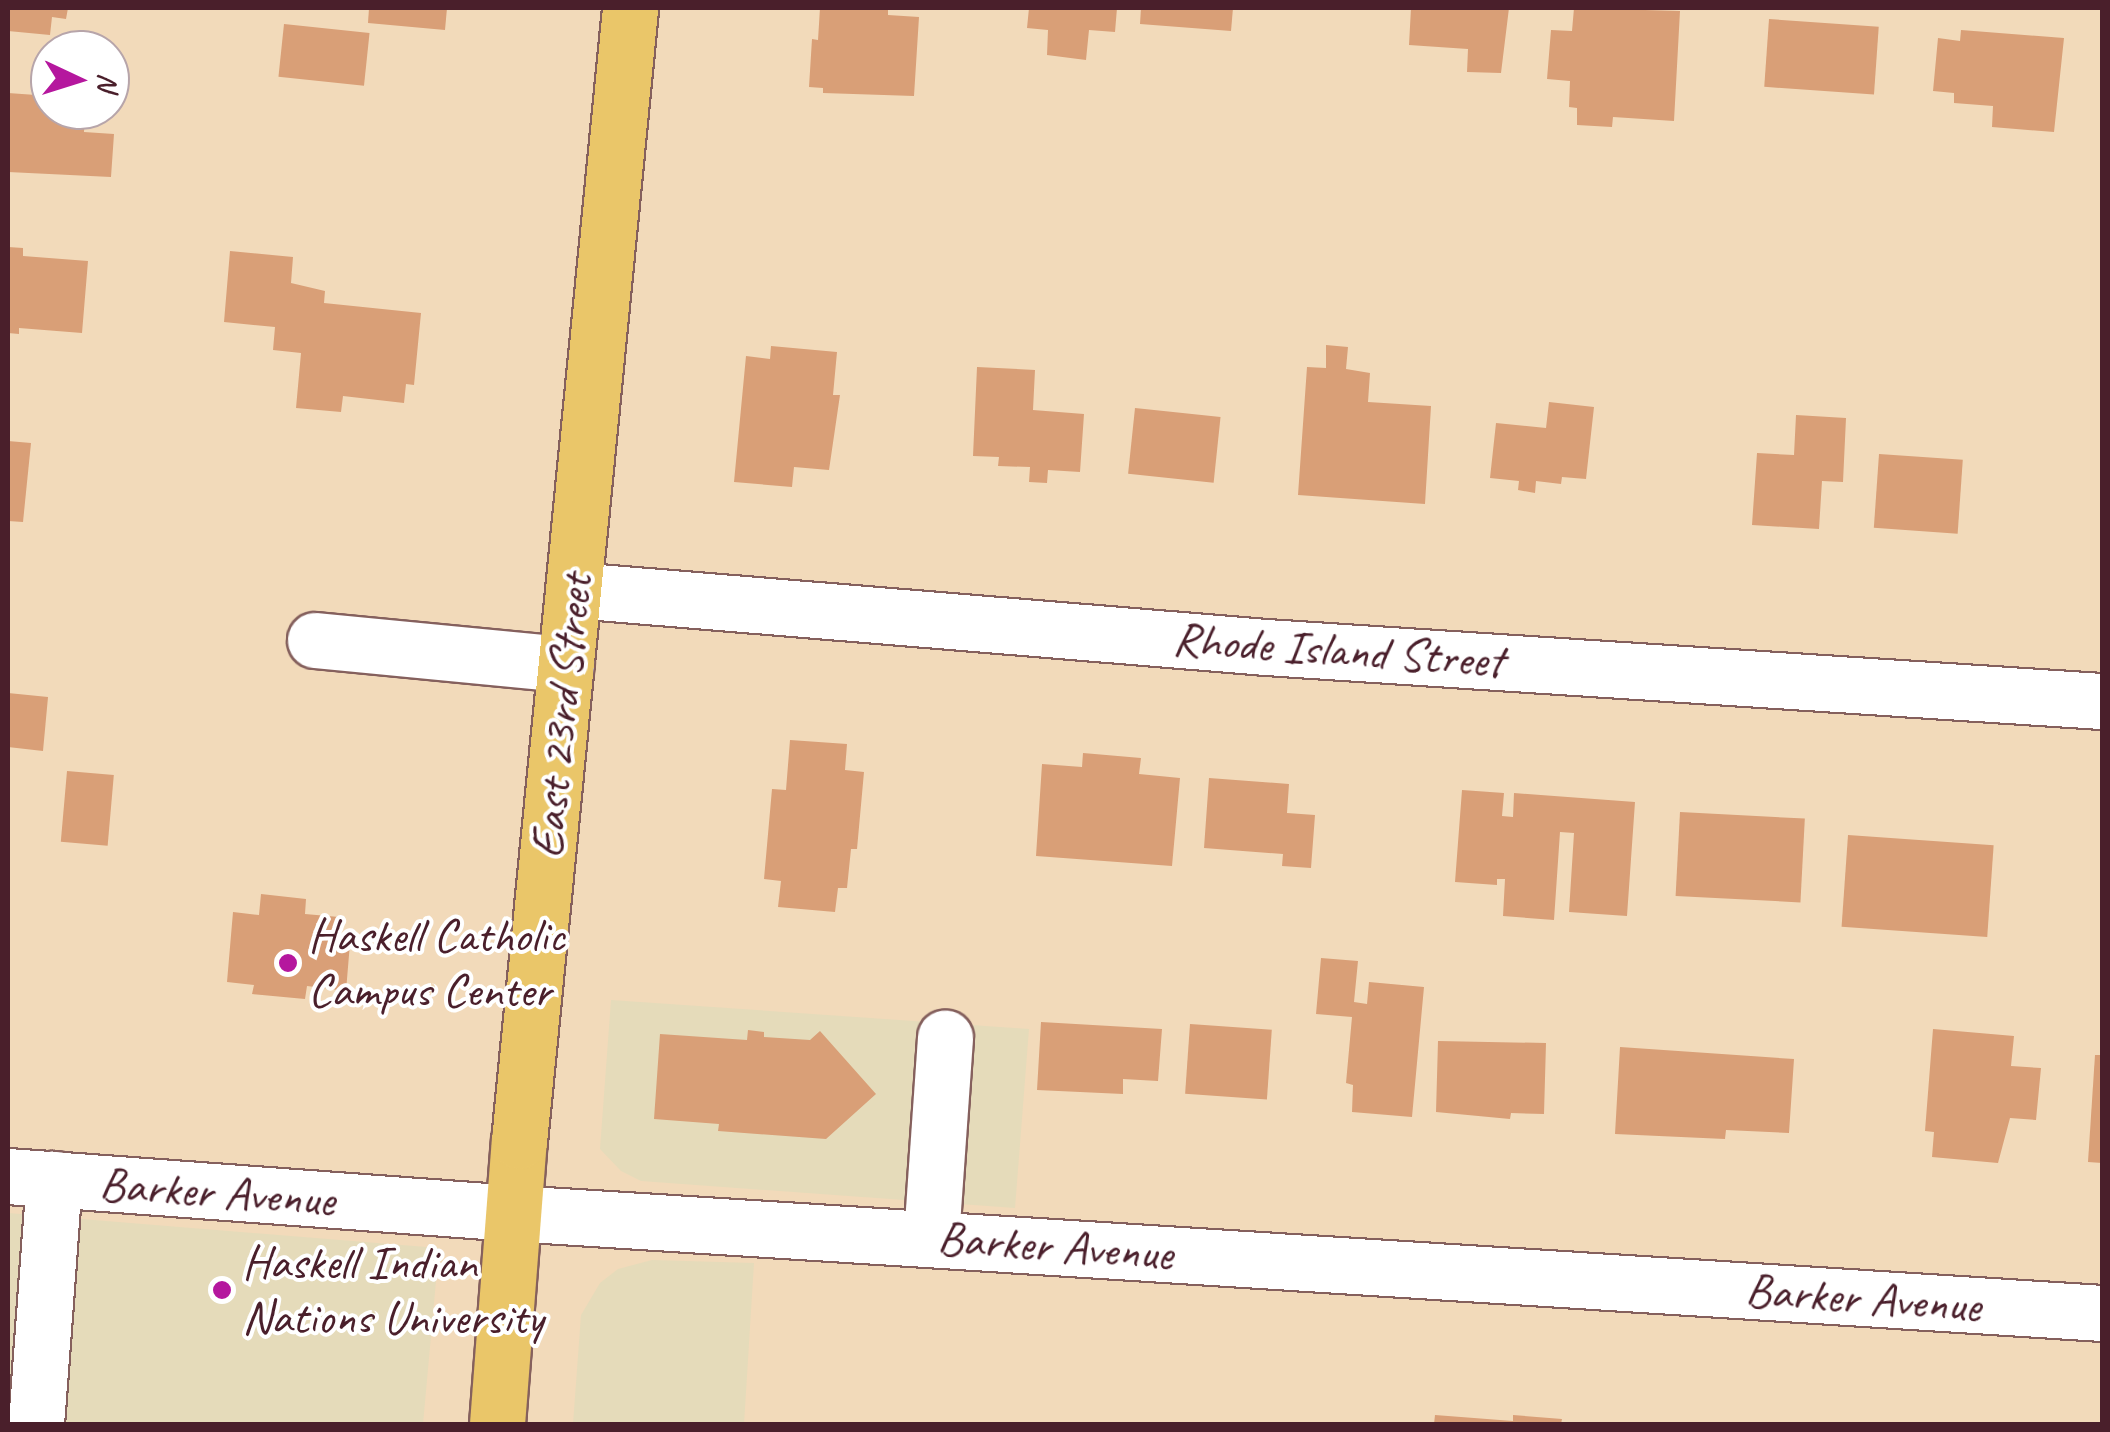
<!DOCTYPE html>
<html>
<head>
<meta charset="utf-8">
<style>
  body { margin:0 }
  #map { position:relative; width:2110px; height:1432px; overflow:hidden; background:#f2daba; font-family:Caveat,sans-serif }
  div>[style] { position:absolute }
  .built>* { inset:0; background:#e5dbba }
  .building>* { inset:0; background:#d99f77; transform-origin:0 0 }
  .roads { filter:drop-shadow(2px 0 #85605d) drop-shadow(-2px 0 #85605d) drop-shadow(0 2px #85605d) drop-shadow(0 -2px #85605d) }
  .minor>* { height:55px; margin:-27.5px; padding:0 27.5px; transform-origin:27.5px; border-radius:27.5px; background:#fff }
  .major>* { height:55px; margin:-27.5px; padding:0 27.5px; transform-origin:27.5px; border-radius:27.5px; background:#eac669 }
  .dots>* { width:28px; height:28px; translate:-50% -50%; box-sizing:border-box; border:5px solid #fff; border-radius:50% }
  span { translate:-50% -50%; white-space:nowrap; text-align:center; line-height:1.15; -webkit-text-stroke:8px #fff; paint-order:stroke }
  .street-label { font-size:48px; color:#4a1f2b }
  .poi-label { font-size:48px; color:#4a1f2b }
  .left { translate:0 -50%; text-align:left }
  .frame { position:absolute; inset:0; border:10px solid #4a1f2b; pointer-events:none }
  .north { position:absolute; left:30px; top:30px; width:100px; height:100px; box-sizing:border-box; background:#fff; border:2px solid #b7a5aa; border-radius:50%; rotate:94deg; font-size:28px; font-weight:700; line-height:40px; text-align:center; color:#4a1f2b }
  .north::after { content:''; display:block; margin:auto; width:35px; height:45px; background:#b5179e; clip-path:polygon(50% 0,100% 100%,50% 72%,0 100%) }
</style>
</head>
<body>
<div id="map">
  <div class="built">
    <div style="clip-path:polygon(611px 1000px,1029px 1029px,1015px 1208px,641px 1181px,621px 1171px,600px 1149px)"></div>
    <div style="clip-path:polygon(8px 1213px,439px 1248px,423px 1424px,8px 1424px)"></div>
    <div style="clip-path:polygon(652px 1260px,754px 1263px,744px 1424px,573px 1424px,581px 1315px,600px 1283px,618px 1269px)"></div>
  </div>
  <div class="building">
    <div style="clip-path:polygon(8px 8px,68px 8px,66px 19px,52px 17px,50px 35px,8px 31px)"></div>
    <div style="clip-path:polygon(369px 8px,447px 8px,445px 30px,368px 23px)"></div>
    <div style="clip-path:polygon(820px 8px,888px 8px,888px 15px,919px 17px,914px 96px,823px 93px,823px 88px,809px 87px,812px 39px,818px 40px)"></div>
    <div style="clip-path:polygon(1029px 8px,1117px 8px,1115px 32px,1089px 30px,1086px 60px,1047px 55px,1048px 30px,1027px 28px)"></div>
    <div style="clip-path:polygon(1141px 8px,1233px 8px,1231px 31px,1140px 24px)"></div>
    <div style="clip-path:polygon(1411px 8px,1509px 8px,1501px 73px,1467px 72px,1468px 49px,1409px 45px)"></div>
    <div style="clip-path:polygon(1574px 8px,1680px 11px,1674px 121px,1613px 117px,1612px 127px,1577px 125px,1577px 108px,1569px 107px,1570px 81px,1547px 79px,1551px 30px,1572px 31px)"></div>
    <div style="left:1769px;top:19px;width:110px;height:68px;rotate:4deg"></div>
    <div style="left:284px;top:24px;width:86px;height:53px;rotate:6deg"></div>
    <div style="clip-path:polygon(1961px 30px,2064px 38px,2054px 132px,1992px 127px,1993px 106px,1954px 103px,1954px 93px,1933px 91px,1938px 38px,1960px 41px)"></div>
    <div style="clip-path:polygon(8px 93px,50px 96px,50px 110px,85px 110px,84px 132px,114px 134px,111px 177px,8px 172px)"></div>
    <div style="clip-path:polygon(8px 247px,23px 248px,23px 256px,88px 261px,82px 333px,19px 328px,19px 334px,8px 333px)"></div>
    <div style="clip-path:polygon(230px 251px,293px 257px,291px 283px,325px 291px,324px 303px,421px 313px,414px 385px,406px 384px,404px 403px,343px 396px,341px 412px,296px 408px,301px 353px,273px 350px,275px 327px,224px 322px)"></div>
    <div style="clip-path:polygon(1326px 345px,1348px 347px,1346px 369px,1370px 373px,1368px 402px,1431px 406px,1425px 504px,1298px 495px,1307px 367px,1326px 368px)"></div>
    <div style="clip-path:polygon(771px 346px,837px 352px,833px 395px,840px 395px,829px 470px,794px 467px,792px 487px,734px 482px,746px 356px,770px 359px)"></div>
    <div style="clip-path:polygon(977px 367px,1035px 370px,1033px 410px,1084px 414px,1080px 472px,1048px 470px,1047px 483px,1029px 482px,1030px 467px,998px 466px,999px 457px,973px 456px)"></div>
    <div style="clip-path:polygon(1549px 402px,1594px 407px,1586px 479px,1562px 477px,1561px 484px,1536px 481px,1535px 493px,1518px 490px,1519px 481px,1490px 478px,1496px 423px,1546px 428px)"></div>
    <div style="left:1135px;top:408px;width:86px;height:66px;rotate:6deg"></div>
    <div style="clip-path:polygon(1796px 415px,1846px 418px,1843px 482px,1822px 481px,1819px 529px,1752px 525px,1757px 453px,1794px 455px)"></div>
    <div style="clip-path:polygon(8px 441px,31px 443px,23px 522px,8px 521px)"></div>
    <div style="left:1879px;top:454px;width:84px;height:74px;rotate:4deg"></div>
    <div style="clip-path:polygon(8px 693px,48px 697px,43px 751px,8px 747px)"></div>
    <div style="clip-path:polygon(790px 740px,847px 744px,845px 770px,864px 772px,857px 849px,851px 849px,847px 888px,838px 888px,835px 912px,778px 907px,781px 881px,764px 879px,772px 789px,786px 790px)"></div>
    <div style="clip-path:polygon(1083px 753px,1141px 758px,1139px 774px,1180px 778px,1172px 866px,1036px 856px,1042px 764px,1082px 767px)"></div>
    <div style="left:67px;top:771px;width:47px;height:71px;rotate:5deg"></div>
    <div style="clip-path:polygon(1209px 778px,1289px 784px,1287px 813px,1315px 815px,1311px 868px,1282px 866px,1283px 854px,1204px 848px)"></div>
    <div style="clip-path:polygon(1462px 790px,1504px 793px,1502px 816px,1513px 817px,1514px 793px,1635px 802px,1627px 916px,1569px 912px,1574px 833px,1560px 832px,1554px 920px,1503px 916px,1505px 879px,1497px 879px,1497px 885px,1455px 882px)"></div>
    <div style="left:1680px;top:812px;width:125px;height:84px;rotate:3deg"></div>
    <div style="left:1848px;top:835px;width:146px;height:92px;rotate:4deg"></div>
    <div style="clip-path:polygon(261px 894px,306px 899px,305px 914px,339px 917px,338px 942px,350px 943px,346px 991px,307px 986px,305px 999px,252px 994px,254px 985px,227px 982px,233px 912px,259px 915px)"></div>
    <div style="clip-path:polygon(1321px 958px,1358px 961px,1354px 1002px,1367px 1004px,1369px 982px,1424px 987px,1412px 1117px,1352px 1112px,1353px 1085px,1346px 1083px,1352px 1017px,1316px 1014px)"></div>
    <div style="clip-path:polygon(1041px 1022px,1162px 1029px,1158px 1081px,1123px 1079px,1123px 1094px,1037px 1090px)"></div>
    <div style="left:1190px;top:1024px;width:82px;height:70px;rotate:4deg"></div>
    <div style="clip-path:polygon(1933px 1029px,2014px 1036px,2011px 1066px,2041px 1068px,2036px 1120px,2010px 1118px,1998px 1163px,1932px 1157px,1934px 1132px,1925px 1131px)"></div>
    <div style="clip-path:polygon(748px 1030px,764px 1032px,764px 1037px,810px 1040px,820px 1031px,876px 1094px,826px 1139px,718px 1131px,719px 1124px,654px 1119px,660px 1034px,747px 1040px)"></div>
    <div style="clip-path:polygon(1438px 1041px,1546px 1043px,1544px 1114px,1511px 1113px,1510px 1119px,1436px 1112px)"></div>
    <div style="clip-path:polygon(1620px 1047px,1794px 1059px,1789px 1133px,1726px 1130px,1725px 1139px,1615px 1134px)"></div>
    <div style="clip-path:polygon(2095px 1055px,2102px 1055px,2102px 1163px,2088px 1162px)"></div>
    <div style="clip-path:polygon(1435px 1415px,1513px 1421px,1513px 1415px,1562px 1419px,1561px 1424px,1434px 1424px)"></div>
  </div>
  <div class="roads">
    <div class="minor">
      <div style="left:574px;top:590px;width:694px;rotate:4.71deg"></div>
      <div style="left:1266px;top:647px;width:838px;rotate:3.7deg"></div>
      <div style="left:315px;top:640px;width:252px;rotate:5.5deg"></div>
      <div style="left:8px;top:1176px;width:506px;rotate:4.19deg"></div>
      <div style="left:513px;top:1213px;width:1592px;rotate:3.6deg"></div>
      <div style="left:931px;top:1238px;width:201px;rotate:-86deg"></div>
      <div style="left:36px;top:1424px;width:246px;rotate:-85.8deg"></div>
    </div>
    <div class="major">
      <div style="left:497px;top:1424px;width:284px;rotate:-85.6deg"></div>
      <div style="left:519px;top:1141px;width:1138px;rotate:-84.4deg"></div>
    </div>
  </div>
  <div class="dots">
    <div style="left:288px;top:963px;background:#b5179e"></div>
    <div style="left:222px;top:1290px;background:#b5179e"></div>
  </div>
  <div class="street-label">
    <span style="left:1338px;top:650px;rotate:4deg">Rhode Island Street</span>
    <span style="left:561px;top:716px;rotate:-84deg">East 23rd Street</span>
    <span style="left:217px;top:1192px;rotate:4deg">Barker Avenue</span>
    <span style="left:1055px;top:1246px;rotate:4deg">Barker Avenue</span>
    <span style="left:1863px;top:1298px;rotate:4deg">Barker Avenue</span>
  </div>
  <div class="poi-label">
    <span class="left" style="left:308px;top:963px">Haskell Catholic<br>Campus Center</span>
    <span class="left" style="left:242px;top:1290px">Haskell Indian<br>Nations University</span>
  </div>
  <div class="frame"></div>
  <div class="north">N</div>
</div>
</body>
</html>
